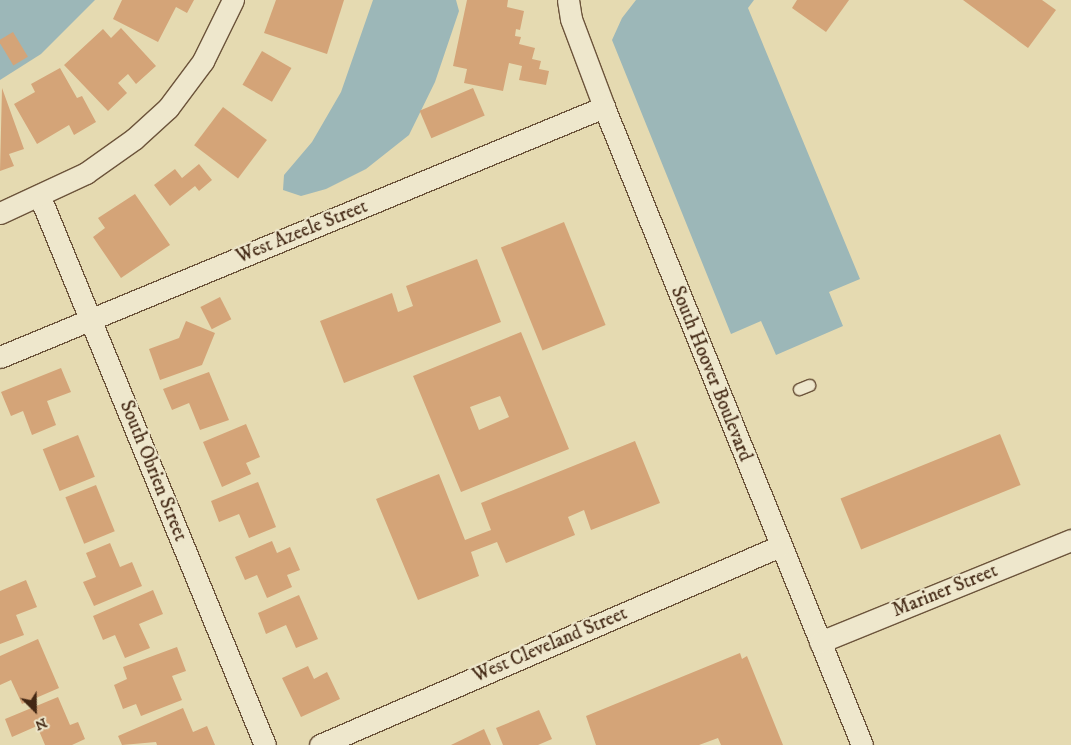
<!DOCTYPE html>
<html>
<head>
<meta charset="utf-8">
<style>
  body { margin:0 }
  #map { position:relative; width:1071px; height:745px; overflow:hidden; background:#e5dab1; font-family:"IM FELL DW Pica",serif }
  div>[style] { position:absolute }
  .water>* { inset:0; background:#9cb7b8 }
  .building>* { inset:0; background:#d4a478; transform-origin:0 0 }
  .roads { filter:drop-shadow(1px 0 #6c543b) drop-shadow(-1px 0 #6c543b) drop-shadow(0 1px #6c543b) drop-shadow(0 -1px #6c543b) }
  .service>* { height:11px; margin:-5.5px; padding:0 5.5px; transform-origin:5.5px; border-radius:5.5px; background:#eee7cc }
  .minor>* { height:21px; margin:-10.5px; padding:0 10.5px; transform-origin:10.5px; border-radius:10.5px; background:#eee7cc }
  span { translate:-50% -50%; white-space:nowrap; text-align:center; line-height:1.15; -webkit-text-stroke:4.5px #eee7cc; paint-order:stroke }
  .street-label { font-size:19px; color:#432814 }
  .north { position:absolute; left:10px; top:685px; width:50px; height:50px; -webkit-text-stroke:4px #eee7cc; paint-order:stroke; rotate:157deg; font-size:14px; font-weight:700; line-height:20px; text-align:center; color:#432814 }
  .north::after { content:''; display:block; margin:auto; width:18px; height:22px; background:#432814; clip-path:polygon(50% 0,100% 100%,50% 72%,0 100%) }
</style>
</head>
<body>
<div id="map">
  <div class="water">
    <div style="clip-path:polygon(0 0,95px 0,41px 54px,0 80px)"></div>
    <div style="clip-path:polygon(373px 0,456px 0,459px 11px,435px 82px,409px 135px,366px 169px,326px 189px,301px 196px,283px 190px,284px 175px,312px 142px,341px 92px)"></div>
    <div style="clip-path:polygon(636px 0,754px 0,748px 8px,860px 279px,829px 292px,843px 326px,776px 355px,761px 321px,731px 334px,612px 40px,622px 18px)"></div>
  </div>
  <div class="building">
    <div style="clip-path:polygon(122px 0,194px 0,187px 13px,176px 7px,158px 42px,113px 19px)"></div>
    <div style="clip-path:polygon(276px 0,344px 0,327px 54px,264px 33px)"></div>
    <div style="clip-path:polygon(467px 0,508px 0,507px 7px,524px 11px,520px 30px,516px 29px,515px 36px,521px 37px,519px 44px,535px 48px,532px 59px,541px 61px,539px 69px,549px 71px,546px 85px,519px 80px,522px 66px,509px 63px,503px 91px,464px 83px,467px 69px,453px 66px)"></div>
    <div style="clip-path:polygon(797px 0,849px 0,826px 32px,792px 8px)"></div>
    <div style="clip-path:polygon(963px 0,1042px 0,1056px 10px,1028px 48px)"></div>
    <div style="clip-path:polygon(121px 28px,156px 66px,136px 84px,128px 74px,118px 83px,127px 93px,108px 111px,64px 65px,103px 29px,111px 38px)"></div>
    <div style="left:13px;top:32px;width:29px;height:17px;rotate:59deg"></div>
    <div style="left:262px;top:51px;width:34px;height:39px;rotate:30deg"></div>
    <div style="clip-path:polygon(60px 68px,77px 98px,82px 96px,96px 122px,74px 135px,69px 125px,37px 144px,14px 104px,35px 92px,31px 84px)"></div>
    <div style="clip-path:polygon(2px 88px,24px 149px,9px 154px,14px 166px,0 171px)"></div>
    <div style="left:473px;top:88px;width:30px;height:58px;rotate:67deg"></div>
    <div style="left:223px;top:107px;width:55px;height:48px;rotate:37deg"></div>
    <div style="clip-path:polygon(199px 164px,212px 180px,199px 191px,195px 186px,170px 206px,154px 185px,175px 169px,182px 178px)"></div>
    <div style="clip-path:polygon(135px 194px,170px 245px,121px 278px,93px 237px,105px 228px,98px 218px)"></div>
    <div style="left:564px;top:222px;width:111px;height:68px;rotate:68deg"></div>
    <div style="clip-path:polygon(477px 259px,501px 322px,344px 383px,320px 321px,392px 293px,398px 312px,413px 306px,406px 286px)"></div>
    <div style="left:220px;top:297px;width:25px;height:22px;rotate:63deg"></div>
    <div style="clip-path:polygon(186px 321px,215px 333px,202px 365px,160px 380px,149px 349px,179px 338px)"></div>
    <div style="clip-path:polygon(evenodd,521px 332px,569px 449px,461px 492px,413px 376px,521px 332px,500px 396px,509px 417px,479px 430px,470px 407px,500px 396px)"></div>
    <div style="clip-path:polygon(61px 368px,71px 392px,47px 401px,56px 425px,32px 435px,23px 411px,11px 416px,1px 392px)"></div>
    <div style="clip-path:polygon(209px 372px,229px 420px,200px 430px,189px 403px,172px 410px,163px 389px)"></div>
    <div style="clip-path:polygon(246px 424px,260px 457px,246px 463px,251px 474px,222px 487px,203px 442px)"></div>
    <div style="left:1000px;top:434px;width:55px;height:172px;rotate:68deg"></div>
    <div style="left:78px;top:435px;width:45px;height:38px;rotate:68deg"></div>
    <div style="clip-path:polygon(635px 441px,660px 503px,591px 530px,584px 510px,568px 517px,575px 535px,506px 563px,497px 542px,471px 552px,479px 576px,418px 600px,376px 499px,439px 474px,465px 540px,491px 530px,481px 503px)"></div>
    <div style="clip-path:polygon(258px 482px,276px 527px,249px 538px,239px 514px,219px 522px,211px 501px)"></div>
    <div style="left:96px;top:485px;width:50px;height:33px;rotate:68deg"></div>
    <div style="clip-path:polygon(272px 541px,277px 553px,290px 547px,300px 570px,287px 575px,292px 587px,267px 598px,257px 575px,245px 580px,235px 557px)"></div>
    <div style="clip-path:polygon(110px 543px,120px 567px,132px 562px,142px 586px,94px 606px,83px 582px,96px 577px,86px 553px)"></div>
    <div style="clip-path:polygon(26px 580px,37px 607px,16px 615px,24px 635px,0 644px,0 591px)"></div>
    <div style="clip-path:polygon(153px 590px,163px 614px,139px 624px,150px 648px,125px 658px,115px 635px,103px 640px,93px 616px)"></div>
    <div style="clip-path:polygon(299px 595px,318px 639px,296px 648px,286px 625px,266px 634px,258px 613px)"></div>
    <div style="clip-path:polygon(38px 639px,59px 688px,22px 704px,11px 680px,0 685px,0 656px)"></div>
    <div style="clip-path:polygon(177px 647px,186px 671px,172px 676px,182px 700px,141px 716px,136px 704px,123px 709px,114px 685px,127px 679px,123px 667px)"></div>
    <div style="clip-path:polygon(740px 653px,742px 659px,747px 656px,783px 745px,721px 745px,718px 738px,699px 745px,596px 745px,586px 716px)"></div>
    <div style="clip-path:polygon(308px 666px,314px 679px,327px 672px,340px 699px,301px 717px,282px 678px)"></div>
    <div style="clip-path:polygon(58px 697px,70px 725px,78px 722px,85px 739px,72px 745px,45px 745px,37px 726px,12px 737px,5px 719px)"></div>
    <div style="clip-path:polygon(183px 708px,193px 732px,207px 726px,215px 745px,157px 745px,156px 742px,122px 745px,118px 736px)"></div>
    <div style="clip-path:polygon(539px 710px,552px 739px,538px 745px,503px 745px,496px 728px)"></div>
    <div style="clip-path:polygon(484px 729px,491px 745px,451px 745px)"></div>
  </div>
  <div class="roads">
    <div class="service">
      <div style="left:799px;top:389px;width:11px;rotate:-22deg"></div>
    </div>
    <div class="minor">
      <div style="left:568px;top:0;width:19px;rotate:81deg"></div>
      <div style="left:571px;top:19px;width:94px;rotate:69.4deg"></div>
      <div style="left:604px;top:107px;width:688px;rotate:67.98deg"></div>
      <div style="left:40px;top:197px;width:592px;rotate:67.68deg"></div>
      <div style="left:0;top:213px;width:95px;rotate:-24.9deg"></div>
      <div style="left:86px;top:173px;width:59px;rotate:-35.3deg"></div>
      <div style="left:134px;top:139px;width:46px;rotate:-42.4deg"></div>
      <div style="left:168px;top:108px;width:59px;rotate:-53.3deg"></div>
      <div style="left:203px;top:61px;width:68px;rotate:-63.8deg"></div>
      <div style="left:0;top:357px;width:654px;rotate:-22.49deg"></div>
      <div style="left:820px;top:642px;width:271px;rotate:-22.1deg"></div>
      <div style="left:320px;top:745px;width:501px;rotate:-23.39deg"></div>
    </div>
  </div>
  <div class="street-label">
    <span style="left:302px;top:232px;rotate:-22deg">West Azeele Street</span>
    <span style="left:711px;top:374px;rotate:68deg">South Hoover Boulevard</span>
    <span style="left:153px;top:471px;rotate:68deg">South Obrien Street</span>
    <span style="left:945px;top:591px;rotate:-22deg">Mariner Street</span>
    <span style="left:550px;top:645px;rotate:-23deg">West Cleveland Street</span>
  </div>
  <div class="north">N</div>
</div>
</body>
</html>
